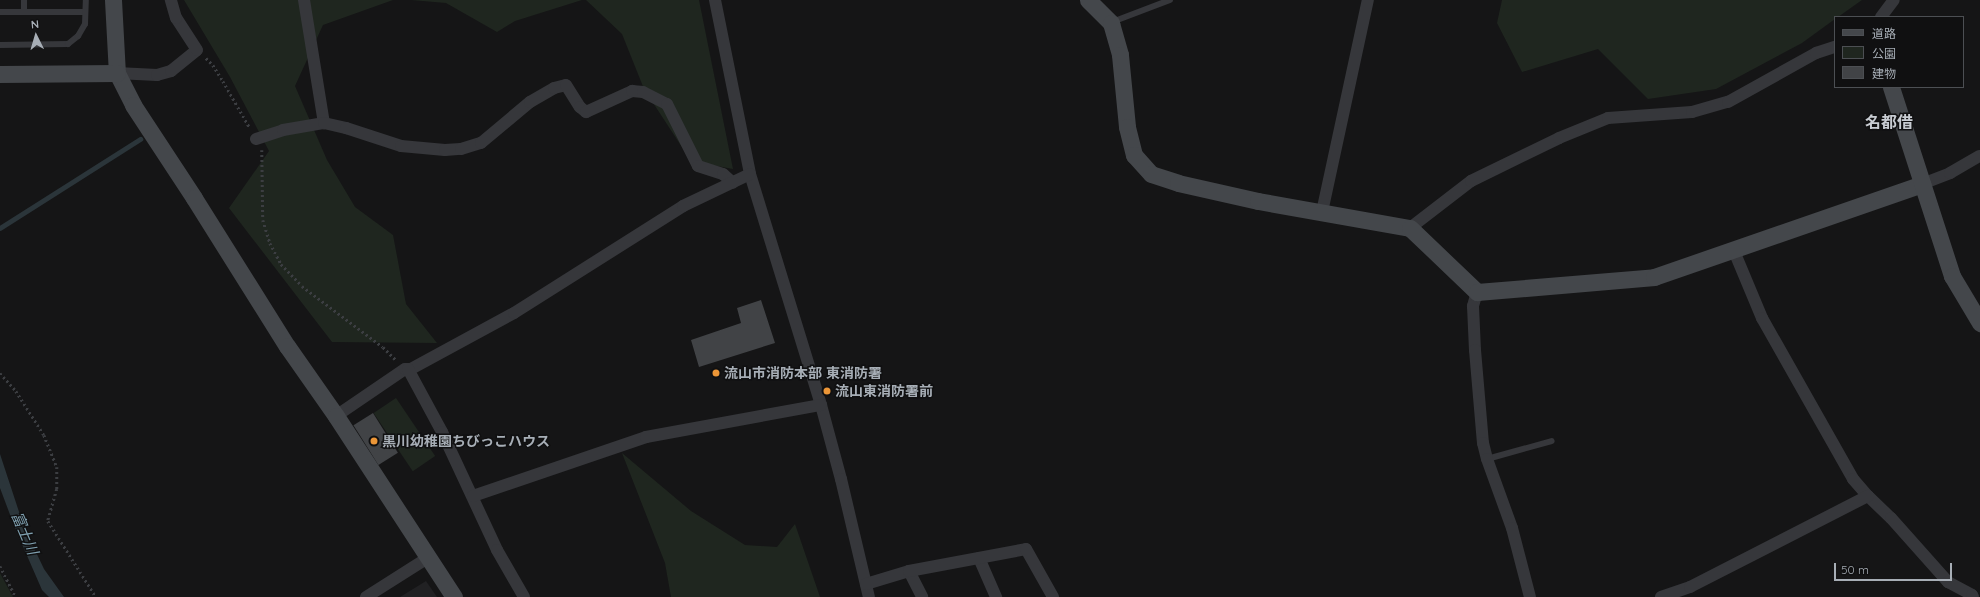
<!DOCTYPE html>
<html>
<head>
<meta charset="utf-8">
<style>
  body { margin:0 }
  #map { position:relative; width:1980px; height:597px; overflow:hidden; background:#151516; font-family:Quicksand,"Noto Sans JP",sans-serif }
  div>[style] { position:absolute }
  .built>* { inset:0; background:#212123 }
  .green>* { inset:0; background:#1f261f; transform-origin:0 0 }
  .water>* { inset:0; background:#2b353a }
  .stream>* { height:4.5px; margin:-2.25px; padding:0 2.25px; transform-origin:2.25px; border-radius:2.25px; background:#2b353a }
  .building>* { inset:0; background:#414346; transform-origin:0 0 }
  .path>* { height:2.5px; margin-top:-1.25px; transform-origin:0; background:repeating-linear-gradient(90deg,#3c3e42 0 2px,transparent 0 5px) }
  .lane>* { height:6px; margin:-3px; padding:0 3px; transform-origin:3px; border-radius:3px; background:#36373b }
  .street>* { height:12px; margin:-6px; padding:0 6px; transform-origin:6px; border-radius:6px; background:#36373b }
  .secondary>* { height:17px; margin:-8.5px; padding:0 8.5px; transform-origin:8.5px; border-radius:8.5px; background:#44474b }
  .dots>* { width:11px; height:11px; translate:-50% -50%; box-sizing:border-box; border:2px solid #101011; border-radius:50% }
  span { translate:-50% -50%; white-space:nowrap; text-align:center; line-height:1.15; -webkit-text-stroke:3px #101011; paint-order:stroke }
  .poi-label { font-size:14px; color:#a7aeb6; font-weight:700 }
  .left { translate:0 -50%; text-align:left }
  .water-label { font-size:15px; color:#7fa0b0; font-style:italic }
  .quarter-label { font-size:16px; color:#c8ccd2; font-weight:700 }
  .legend { position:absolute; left:1834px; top:16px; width:130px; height:72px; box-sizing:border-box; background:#101011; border:1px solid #4c4f53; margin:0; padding:5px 7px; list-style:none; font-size:12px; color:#a7aeb6 }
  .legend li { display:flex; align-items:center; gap:8px; height:20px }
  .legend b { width:20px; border:1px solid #4c4f53 }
  .north { position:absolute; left:16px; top:16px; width:40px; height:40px; -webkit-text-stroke:3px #101011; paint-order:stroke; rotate:355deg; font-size:11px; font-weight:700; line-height:16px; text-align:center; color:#a7aeb6 }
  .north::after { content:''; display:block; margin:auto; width:14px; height:18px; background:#a7aeb6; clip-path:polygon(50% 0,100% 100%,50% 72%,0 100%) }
  .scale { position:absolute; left:1834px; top:563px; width:118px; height:18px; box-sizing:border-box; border:2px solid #a7aeb6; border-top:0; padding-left:5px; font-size:12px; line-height:14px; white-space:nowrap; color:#a7aeb6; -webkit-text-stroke:3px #101011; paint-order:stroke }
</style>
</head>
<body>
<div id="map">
  <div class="built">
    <div style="clip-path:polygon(426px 581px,437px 597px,400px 597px)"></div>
  </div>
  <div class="green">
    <div style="clip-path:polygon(184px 0,393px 0,323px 25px,295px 86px,327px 160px,355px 207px,393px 235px,406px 304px,437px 343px,332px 342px,229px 208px,269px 151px,230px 77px)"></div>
    <div style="clip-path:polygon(411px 0,582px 0,515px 21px,497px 32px,446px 3px)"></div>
    <div style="clip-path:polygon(586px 0,699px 0,733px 169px,691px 161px,644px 89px,622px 34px)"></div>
    <div style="clip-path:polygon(1502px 0,1862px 0,1838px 17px,1835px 17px,1835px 19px,1802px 43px,1716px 89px,1648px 99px,1598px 49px,1522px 72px,1497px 23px)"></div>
    <div style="left:396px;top:398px;width:70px;height:27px;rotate:56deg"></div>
    <div style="clip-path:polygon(622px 453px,691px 511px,745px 545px,777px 547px,795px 524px,820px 597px,671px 597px,665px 563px)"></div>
    <div style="clip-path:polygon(0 573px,13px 597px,0 597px)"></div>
  </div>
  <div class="water">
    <div style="clip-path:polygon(0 454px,24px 527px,44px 569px,64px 597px,49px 597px,42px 590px,15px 528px,0 488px)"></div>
  </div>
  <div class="stream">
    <div style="left:0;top:228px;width:166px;rotate:-32.4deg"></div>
  </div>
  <div class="building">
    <div style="clip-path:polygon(761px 300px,775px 343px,699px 367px,691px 340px,741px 323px,737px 308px)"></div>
    <div style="left:373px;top:413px;width:47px;height:23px;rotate:58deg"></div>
  </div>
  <div class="path">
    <div style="left:206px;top:58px;width:10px;rotate:45deg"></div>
    <div style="left:213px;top:65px;width:19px;rotate:58deg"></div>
    <div style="left:223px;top:81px;width:54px;rotate:60.1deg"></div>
    <div style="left:262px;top:150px;width:70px;rotate:89.2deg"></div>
    <div style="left:263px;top:220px;width:24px;rotate:73deg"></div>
    <div style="left:270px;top:243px;width:24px;rotate:62deg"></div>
    <div style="left:281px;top:264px;width:30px;rotate:46deg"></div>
    <div style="left:302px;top:286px;width:101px;rotate:37deg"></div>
    <div style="left:383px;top:347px;width:18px;rotate:45deg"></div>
    <div style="left:0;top:373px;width:24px;rotate:48deg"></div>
    <div style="left:16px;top:391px;width:52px;rotate:57.5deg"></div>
    <div style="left:44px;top:435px;width:35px;rotate:68deg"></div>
    <div style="left:57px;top:467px;width:22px;rotate:90deg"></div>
    <div style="left:57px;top:489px;width:33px;rotate:106deg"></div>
    <div style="left:48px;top:521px;width:90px;rotate:57.7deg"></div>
    <div style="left:0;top:566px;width:35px;rotate:63deg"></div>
  </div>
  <div class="lane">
    <div style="left:24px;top:0;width:12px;rotate:90deg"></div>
    <div style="left:0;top:12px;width:85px"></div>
    <div style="left:1112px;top:22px;width:62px;rotate:-20.8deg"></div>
    <div style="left:0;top:45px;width:68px;rotate:-0.8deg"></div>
    <div style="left:68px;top:44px;width:13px;rotate:-39deg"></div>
    <div style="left:78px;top:36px;width:14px;rotate:-60deg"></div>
    <div style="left:85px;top:24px;width:24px;rotate:-88deg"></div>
    <div style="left:1487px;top:459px;width:67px;rotate:-15.5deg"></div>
  </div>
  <div class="street">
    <div style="left:304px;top:0;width:125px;rotate:80.8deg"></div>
    <div style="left:715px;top:0;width:177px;rotate:78.6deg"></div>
    <div style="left:750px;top:174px;width:242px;rotate:72.9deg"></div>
    <div style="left:821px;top:405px;width:77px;rotate:74.9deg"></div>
    <div style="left:841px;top:479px;width:121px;rotate:76.7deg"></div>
    <div style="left:1881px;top:17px;width:21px;rotate:-53deg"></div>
    <div style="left:117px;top:73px;width:40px;rotate:2.9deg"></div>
    <div style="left:157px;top:75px;width:15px;rotate:-16deg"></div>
    <div style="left:171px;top:71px;width:33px;rotate:-39deg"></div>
    <div style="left:197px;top:50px;width:38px;rotate:-123deg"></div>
    <div style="left:176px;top:18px;width:19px;rotate:-106deg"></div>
    <div style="left:256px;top:139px;width:28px;rotate:-18deg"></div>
    <div style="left:283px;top:130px;width:42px;rotate:-9.7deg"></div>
    <div style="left:324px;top:123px;width:23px;rotate:13deg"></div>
    <div style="left:346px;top:128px;width:58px;rotate:18.1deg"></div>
    <div style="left:401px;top:146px;width:44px;rotate:5.2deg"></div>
    <div style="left:445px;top:150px;width:16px;rotate:-4deg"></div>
    <div style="left:461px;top:149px;width:21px;rotate:-17deg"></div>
    <div style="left:481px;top:143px;width:64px;rotate:-39.9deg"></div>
    <div style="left:530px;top:102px;width:28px;rotate:-30deg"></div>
    <div style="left:554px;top:88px;width:12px;rotate:-14deg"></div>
    <div style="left:566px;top:85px;width:26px;rotate:58deg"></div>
    <div style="left:580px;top:107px;width:8px;rotate:40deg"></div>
    <div style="left:586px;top:112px;width:51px;rotate:-24.5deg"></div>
    <div style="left:632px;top:91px;width:11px;rotate:5deg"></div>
    <div style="left:643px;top:92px;width:27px;rotate:27deg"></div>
    <div style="left:667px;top:104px;width:69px;rotate:63.4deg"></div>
    <div style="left:698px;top:166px;width:26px;rotate:18deg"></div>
    <div style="left:723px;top:174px;width:13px;rotate:42deg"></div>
    <div style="left:1922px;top:184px;width:30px;rotate:-21deg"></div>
    <div style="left:1950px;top:173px;width:34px;rotate:-30deg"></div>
    <div style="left:1322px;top:212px;width:217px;rotate:-77.8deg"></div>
    <div style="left:1410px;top:228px;width:77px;rotate:-37.6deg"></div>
    <div style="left:1471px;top:181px;width:98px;rotate:-26deg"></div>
    <div style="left:1559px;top:138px;width:53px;rotate:-22.2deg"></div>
    <div style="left:1608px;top:118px;width:84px;rotate:-4.1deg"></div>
    <div style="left:1692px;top:112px;width:37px;rotate:-16deg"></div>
    <div style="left:1728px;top:102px;width:101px;rotate:-29.1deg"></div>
    <div style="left:1816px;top:53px;width:20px;rotate:-18deg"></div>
    <div style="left:1734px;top:251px;width:73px;rotate:67.3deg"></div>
    <div style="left:1762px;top:318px;width:185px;rotate:60.5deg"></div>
    <div style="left:1853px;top:479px;width:23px;rotate:49deg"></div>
    <div style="left:1868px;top:496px;width:32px;rotate:44deg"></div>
    <div style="left:1891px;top:518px;width:86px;rotate:48.3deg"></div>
    <div style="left:1948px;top:582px;width:27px;rotate:28deg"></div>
    <div style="left:1972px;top:595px;width:2px;rotate:63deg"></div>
    <div style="left:1477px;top:292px;width:15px;rotate:106deg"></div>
    <div style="left:1473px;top:306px;width:44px;rotate:87.4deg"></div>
    <div style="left:1475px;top:350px;width:93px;rotate:85.1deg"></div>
    <div style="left:1483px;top:443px;width:16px;rotate:76deg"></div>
    <div style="left:1487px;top:459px;width:73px;rotate:70.1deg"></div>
    <div style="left:1512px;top:528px;width:71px;rotate:75.4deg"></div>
    <div style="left:409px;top:370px;width:119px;rotate:-28.5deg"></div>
    <div style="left:514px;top:313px;width:200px;rotate:-32.3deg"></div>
    <div style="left:683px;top:206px;width:74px;rotate:-25.5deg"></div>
    <div style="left:336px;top:416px;width:83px;rotate:-34.3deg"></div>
    <div style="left:405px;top:369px;width:3px"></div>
    <div style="left:408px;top:369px;width:72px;rotate:61.6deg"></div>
    <div style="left:442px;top:432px;width:130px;rotate:65deg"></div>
    <div style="left:497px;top:550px;width:54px;rotate:60.1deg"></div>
    <div style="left:473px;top:496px;width:183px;rotate:-18.8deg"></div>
    <div style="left:646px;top:437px;width:178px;rotate:-10.4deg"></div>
    <div style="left:979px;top:558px;width:43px;rotate:66.4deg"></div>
    <div style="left:909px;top:571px;width:29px;rotate:63deg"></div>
    <div style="left:866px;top:584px;width:45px;rotate:-16.8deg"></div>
    <div style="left:909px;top:571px;width:119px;rotate:-10.6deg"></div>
    <div style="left:1026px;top:549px;width:55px;rotate:60.6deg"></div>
    <div style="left:366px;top:597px;width:75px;rotate:-32.4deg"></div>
    <div style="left:1661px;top:597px;width:31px;rotate:-19deg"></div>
    <div style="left:1690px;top:587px;width:200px;rotate:-27.1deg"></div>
  </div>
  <div class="secondary">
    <div style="left:113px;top:0;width:73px;rotate:86.9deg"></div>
    <div style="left:117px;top:73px;width:36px;rotate:63deg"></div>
    <div style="left:133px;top:105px;width:111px;rotate:56.7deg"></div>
    <div style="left:194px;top:198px;width:175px;rotate:57.9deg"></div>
    <div style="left:287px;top:346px;width:85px;rotate:55deg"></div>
    <div style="left:336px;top:416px;width:216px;rotate:56.9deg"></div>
    <div style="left:1088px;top:0;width:33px;rotate:45deg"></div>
    <div style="left:1111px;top:23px;width:33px;rotate:74deg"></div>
    <div style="left:1120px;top:55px;width:72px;rotate:84.4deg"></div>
    <div style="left:1127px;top:127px;width:29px;rotate:76deg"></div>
    <div style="left:1134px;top:155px;width:25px;rotate:48deg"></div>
    <div style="left:1151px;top:174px;width:28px;rotate:18deg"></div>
    <div style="left:1178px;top:183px;width:82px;rotate:12.7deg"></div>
    <div style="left:1258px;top:201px;width:154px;rotate:10.1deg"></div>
    <div style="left:1410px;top:228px;width:93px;rotate:43.7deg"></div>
    <div style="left:1477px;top:292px;width:178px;rotate:-4.8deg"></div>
    <div style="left:1654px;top:277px;width:284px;rotate:-19.1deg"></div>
    <div style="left:0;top:74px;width:117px;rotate:-0.5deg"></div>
    <div style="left:1891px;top:87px;width:199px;rotate:72.1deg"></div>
    <div style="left:1952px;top:276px;width:55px;rotate:59.2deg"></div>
  </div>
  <div class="dots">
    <div style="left:716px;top:373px;background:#ec9637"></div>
    <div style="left:827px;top:391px;background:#ec9637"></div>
    <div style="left:374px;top:441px;background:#ec9637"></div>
  </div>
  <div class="poi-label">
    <span class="left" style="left:724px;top:373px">流山市消防本部 東消防署</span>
    <span class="left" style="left:835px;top:391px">流山東消防署前</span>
    <span class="left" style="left:382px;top:441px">黒川幼稚園ちびっこハウス</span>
  </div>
  <div class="water-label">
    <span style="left:25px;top:533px;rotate:67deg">富士川</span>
  </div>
  <div class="quarter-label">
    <span style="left:1889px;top:122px">名都借</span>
  </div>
  <ul class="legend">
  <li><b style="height:5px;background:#44474b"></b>道路</li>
  <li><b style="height:11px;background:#1f261f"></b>公園</li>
  <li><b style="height:11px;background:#414346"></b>建物</li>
  </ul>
  <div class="north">N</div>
  <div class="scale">50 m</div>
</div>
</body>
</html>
